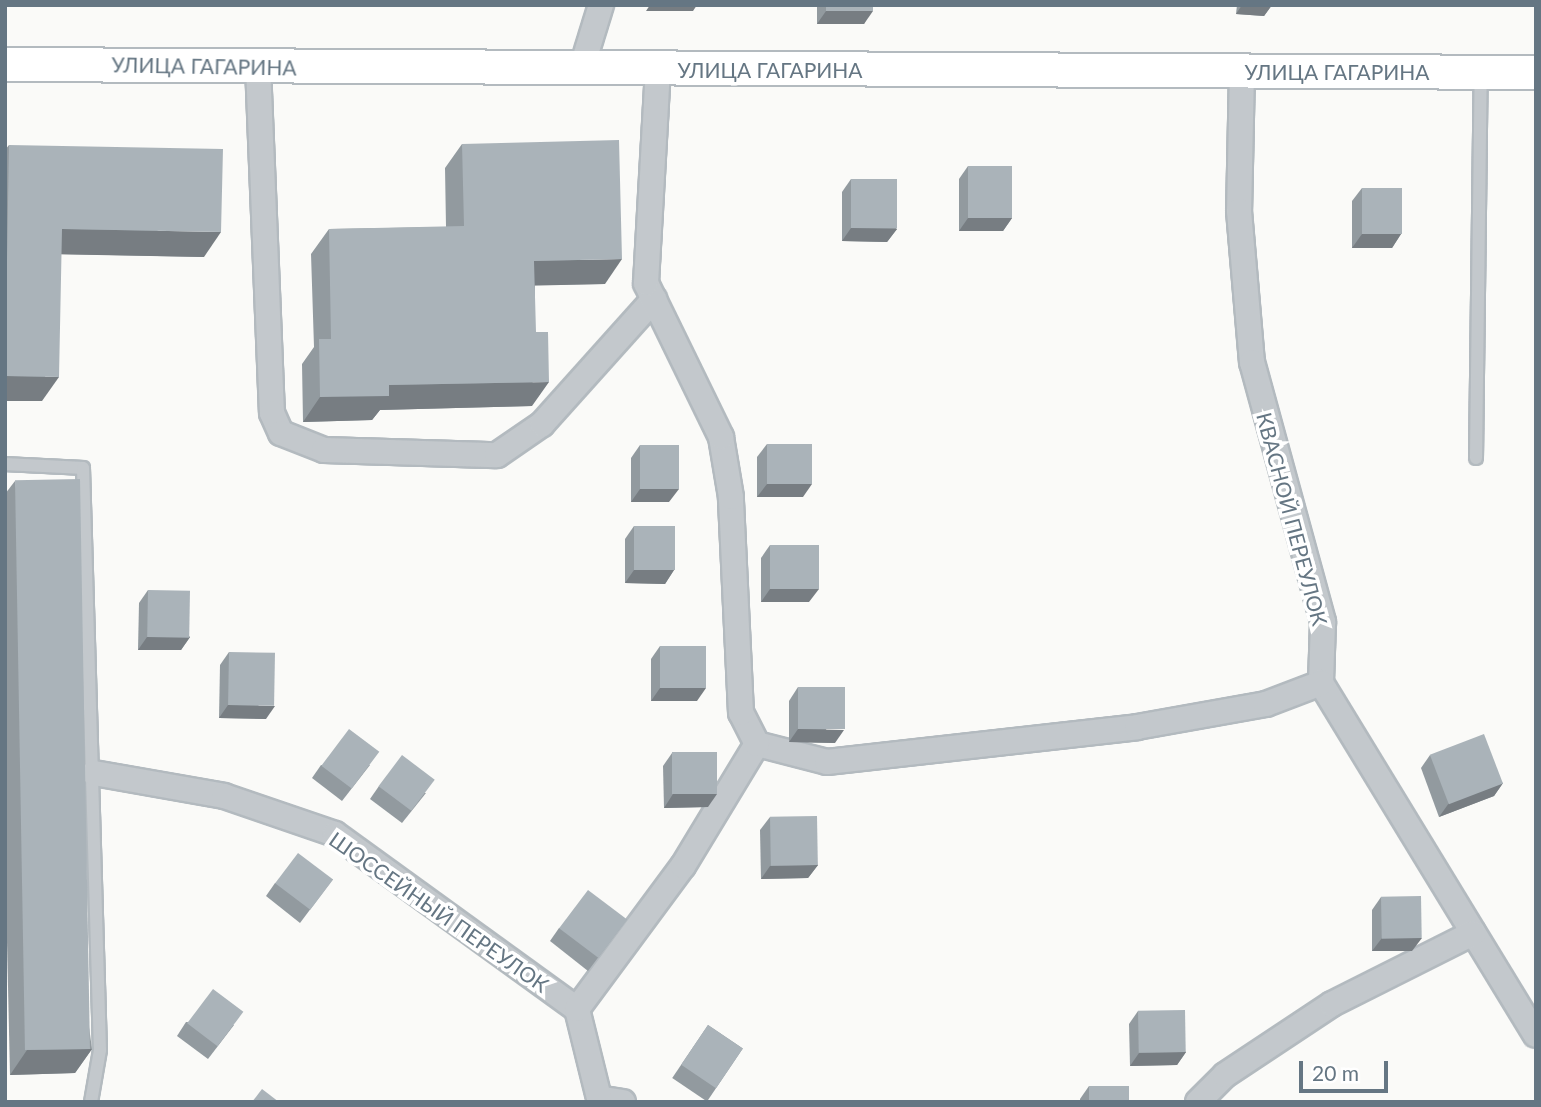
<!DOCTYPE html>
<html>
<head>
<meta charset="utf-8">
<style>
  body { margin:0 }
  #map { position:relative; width:1541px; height:1107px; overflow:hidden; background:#fafaf8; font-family:Lato,sans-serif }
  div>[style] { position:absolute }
  .roads { filter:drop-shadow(2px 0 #b3babf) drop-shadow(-2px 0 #b3babf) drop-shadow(0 2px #b3babf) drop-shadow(0 -2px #b3babf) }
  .lane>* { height:12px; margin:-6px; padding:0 6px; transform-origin:6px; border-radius:6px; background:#c3c8cc }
  .street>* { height:24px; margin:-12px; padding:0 12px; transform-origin:12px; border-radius:12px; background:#c3c8cc }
  .secondary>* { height:33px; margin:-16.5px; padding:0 16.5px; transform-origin:16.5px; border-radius:16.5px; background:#fff }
  .wall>* { inset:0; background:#929a9f; transform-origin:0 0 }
  .shaded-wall>* { inset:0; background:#777d82 }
  .building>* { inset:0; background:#aab3b9; transform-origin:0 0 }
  span { translate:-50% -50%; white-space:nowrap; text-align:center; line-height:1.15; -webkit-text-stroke:7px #fff; paint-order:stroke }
  .street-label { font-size:21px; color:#657683 }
  .frame { position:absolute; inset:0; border:7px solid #657683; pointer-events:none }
  .scale { position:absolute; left:1299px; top:1061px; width:89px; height:32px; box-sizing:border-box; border:4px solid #657683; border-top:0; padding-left:9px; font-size:21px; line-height:24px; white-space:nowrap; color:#657683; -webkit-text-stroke:5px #fff; paint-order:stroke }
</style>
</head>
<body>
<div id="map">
  <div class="roads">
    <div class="lane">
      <div style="left:1476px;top:458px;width:386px;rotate:-89.3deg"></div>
      <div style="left:5px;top:464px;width:78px;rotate:2.9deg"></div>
      <div style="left:83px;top:468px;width:582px;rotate:88.33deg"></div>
      <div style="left:100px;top:1050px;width:53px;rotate:99.8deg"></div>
    </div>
    <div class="street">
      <div style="left:258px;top:66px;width:347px;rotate:87.7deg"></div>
      <div style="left:272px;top:413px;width:22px;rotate:66deg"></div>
      <div style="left:281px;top:433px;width:46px;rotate:21.6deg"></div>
      <div style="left:324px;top:450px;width:173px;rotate:1.7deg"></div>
      <div style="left:497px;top:455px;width:55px;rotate:-34.6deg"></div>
      <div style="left:542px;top:424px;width:168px;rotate:-48.1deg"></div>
      <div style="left:581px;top:70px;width:68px;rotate:-72.9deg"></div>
      <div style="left:1242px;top:71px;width:140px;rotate:91.2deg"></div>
      <div style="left:1239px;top:211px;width:152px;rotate:85.1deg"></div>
      <div style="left:1252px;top:362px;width:270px;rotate:74.7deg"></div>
      <div style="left:1323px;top:622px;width:61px;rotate:91.9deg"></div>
      <div style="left:1321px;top:683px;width:412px;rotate:58.6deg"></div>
      <div style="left:757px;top:744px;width:72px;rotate:14.4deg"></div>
      <div style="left:827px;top:762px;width:312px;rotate:-6.4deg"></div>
      <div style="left:1137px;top:727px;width:131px;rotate:-10.1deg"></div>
      <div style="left:1266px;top:704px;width:59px;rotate:-20.9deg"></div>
      <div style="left:94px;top:773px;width:132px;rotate:10deg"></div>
      <div style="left:224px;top:796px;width:117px;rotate:18.9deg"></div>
      <div style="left:335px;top:834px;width:299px;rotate:35.9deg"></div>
      <div style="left:623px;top:1102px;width:24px;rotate:-171deg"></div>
      <div style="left:599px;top:1098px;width:92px;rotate:-103.9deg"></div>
      <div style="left:577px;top:1009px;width:178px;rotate:-53.5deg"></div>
      <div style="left:683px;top:866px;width:143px;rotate:-58.8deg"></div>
      <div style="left:757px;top:744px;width:35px;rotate:-117deg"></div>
      <div style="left:741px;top:713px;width:216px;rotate:-92.7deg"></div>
      <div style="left:731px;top:497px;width:61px;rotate:-99.5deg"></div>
      <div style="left:721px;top:437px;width:171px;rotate:-116deg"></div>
      <div style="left:646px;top:283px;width:213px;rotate:-86.8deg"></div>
      <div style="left:1198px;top:1102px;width:38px;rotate:-45deg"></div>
      <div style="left:1225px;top:1075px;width:128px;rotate:-33.6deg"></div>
      <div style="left:1332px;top:1004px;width:158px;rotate:-26.7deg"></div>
    </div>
    <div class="secondary">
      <div style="left:5px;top:64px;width:1531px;rotate:0.3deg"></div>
    </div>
  </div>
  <div class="wall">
    <div style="clip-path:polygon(817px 5px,873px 5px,864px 24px,817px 24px)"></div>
    <div style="clip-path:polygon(1237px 5px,1272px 5px,1264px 16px,1236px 14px)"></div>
    <div style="clip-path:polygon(462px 144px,605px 284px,535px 285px,532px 406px,380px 410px,372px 420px,303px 422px,302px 364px,314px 347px,311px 254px,329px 229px,446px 227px,445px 168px)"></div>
    <div style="clip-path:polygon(9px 145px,204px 257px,61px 254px,42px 401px,5px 401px,5px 150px)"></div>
    <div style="clip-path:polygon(968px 166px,1012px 218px,1003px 231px,959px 231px,959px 179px)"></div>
    <div style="clip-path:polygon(851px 179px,897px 229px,887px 242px,842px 241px,842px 192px)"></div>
    <div style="clip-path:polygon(1362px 188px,1401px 234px,1392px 248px,1352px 248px,1352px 201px)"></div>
    <div style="clip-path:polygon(767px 444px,803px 497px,757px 497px,757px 457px)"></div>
    <div style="clip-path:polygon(640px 445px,669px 502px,631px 502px,631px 458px)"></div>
    <div style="clip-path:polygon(15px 481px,92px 1049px,75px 1073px,10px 1075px,5px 853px,5px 494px)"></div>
    <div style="clip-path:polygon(634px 526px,674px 570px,665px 584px,625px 583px,625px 539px)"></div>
    <div style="clip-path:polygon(770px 545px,809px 602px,761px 602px,761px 558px)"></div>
    <div style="clip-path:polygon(148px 590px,190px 637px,181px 650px,138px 650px,139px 603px)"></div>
    <div style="clip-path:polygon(660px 646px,697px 701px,651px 701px,651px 659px)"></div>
    <div style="clip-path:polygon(229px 652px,266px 719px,219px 718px,220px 665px)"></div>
    <div style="clip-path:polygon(798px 687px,835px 743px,789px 742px,789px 701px)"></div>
    <div style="clip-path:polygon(672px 753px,708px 807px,664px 808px,663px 766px)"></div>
    <div style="clip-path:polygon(1430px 755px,1503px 783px,1494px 796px,1439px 817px,1421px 768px)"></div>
    <div style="clip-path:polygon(321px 765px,370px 765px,342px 801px,312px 778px)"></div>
    <div style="clip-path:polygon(379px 786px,426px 793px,402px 823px,370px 799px)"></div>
    <div style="clip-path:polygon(770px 817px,818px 865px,808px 878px,761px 879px,760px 830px)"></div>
    <div style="clip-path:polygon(333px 879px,300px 923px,266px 896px,275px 883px)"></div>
    <div style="clip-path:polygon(1381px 897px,1412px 951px,1372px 951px,1372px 910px)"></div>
    <div style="clip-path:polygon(627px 919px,588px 971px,550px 941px,559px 928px)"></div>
    <div style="clip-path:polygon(1138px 1011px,1186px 1052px,1177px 1065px,1130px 1066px,1129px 1024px)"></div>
    <div style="clip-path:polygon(186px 1022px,234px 1025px,208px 1059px,177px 1036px)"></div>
    <div style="left:708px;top:1025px;width:42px;height:64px;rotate:34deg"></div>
    <div style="clip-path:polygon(1089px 1086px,1130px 1102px,1080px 1102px,1080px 1099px)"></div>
  </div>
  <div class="shaded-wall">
    <div style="clip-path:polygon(650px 5px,697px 5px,693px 11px,646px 11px)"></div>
    <div style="clip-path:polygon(1242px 5px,1272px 5px,1264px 16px,1236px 14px)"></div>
    <div style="clip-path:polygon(826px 11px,873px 11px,864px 24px,817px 24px)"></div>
    <div style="clip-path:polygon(968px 218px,1012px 218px,1003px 231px,959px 231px)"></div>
    <div style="clip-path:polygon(851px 228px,897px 229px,887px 242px,842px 241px)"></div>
    <div style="clip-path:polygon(62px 229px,221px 232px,204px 257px,44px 254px)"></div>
    <div style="clip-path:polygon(1362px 234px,1401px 234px,1392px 248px,1352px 248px)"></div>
    <div style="clip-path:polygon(622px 259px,605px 284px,517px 286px,534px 261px)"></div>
    <div style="clip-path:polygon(5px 376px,59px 377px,42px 401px,5px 401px)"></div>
    <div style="clip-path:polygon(549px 382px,532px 406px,380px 410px,372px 420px,303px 422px,320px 397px,389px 385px)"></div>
    <div style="clip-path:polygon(767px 484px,812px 484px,803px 497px,757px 497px)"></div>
    <div style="clip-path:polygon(640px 489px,679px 489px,669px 502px,631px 502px)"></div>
    <div style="clip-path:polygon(634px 570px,674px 570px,665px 584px,625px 583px)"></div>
    <div style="clip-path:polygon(770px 589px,819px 589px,809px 602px,761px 602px)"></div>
    <div style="clip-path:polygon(147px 637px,190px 637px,181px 650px,138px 650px)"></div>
    <div style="clip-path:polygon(660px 688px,706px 688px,697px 701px,651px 701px)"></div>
    <div style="clip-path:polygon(228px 705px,275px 706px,266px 719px,219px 718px)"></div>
    <div style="clip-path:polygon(798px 729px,844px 730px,835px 743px,789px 742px)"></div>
    <div style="clip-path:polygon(1503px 783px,1494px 796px,1439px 817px,1449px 803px)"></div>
    <div style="clip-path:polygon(673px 794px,717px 794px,708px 807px,664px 808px)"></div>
    <div style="clip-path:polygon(818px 865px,808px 878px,761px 879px,770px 866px)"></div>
    <div style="clip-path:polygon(1382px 938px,1422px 938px,1412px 951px,1372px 951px)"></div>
    <div style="clip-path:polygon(92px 1049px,75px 1073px,10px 1075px,27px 1050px)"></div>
    <div style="clip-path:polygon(1186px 1052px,1177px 1065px,1130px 1066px,1139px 1053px)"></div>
  </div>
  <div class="building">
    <div style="left:826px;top:5px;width:47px;height:6px"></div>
    <div style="clip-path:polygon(619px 140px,622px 259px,534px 261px,536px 332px,548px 332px,549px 382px,389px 385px,389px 396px,320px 397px,319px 339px,331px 339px,329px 229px,464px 226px,462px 144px)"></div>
    <div style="clip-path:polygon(9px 145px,223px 149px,221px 232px,62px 229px,59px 377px,5px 376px)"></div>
    <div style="left:968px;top:166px;width:44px;height:52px"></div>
    <div style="left:851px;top:179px;width:46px;height:49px"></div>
    <div style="left:1362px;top:188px;width:40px;height:46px"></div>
    <div style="left:767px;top:444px;width:45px;height:40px"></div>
    <div style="left:640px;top:445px;width:39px;height:44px"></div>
    <div style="left:80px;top:479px;width:570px;height:65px;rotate:89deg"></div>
    <div style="left:634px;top:526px;width:41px;height:44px"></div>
    <div style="left:770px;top:545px;width:49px;height:44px"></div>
    <div style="left:148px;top:590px;width:42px;height:47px;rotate:1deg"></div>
    <div style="left:660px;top:646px;width:46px;height:42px"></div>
    <div style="left:229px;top:652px;width:46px;height:53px;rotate:1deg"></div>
    <div style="left:798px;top:687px;width:47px;height:42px"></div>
    <div style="left:349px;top:729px;width:38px;height:46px;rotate:37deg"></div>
    <div style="left:1484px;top:734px;width:53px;height:58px;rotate:69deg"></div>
    <div style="left:717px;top:752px;width:42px;height:45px;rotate:90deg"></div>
    <div style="left:402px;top:755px;width:41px;height:39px;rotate:37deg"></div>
    <div style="left:817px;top:816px;width:49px;height:47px;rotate:89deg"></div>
    <div style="left:298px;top:853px;width:44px;height:38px;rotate:37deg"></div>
    <div style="left:588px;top:890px;width:49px;height:48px;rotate:37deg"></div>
    <div style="left:1421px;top:896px;width:42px;height:40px;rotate:89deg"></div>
    <div style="left:213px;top:989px;width:38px;height:43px;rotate:37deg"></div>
    <div style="left:1185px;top:1010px;width:42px;height:47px;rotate:89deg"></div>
    <div style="left:708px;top:1025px;width:42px;height:48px;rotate:34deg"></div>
    <div style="left:1089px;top:1086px;width:40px;height:16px"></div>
    <div style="clip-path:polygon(262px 1089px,279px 1102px,252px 1102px)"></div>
  </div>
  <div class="street-label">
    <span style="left:204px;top:66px;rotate:1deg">УЛИЦА ГАГАРИНА</span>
    <span style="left:770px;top:70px">УЛИЦА ГАГАРИНА</span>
    <span style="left:1337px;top:72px">УЛИЦА ГАГАРИНА</span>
    <span style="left:1292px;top:519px;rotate:75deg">КВАСНОЙ ПЕРЕУЛОК</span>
    <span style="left:439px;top:912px;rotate:35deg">ШОССЕЙНЫЙ ПЕРЕУЛОК</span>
  </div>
  <div class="frame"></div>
  <div class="scale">20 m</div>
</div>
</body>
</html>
